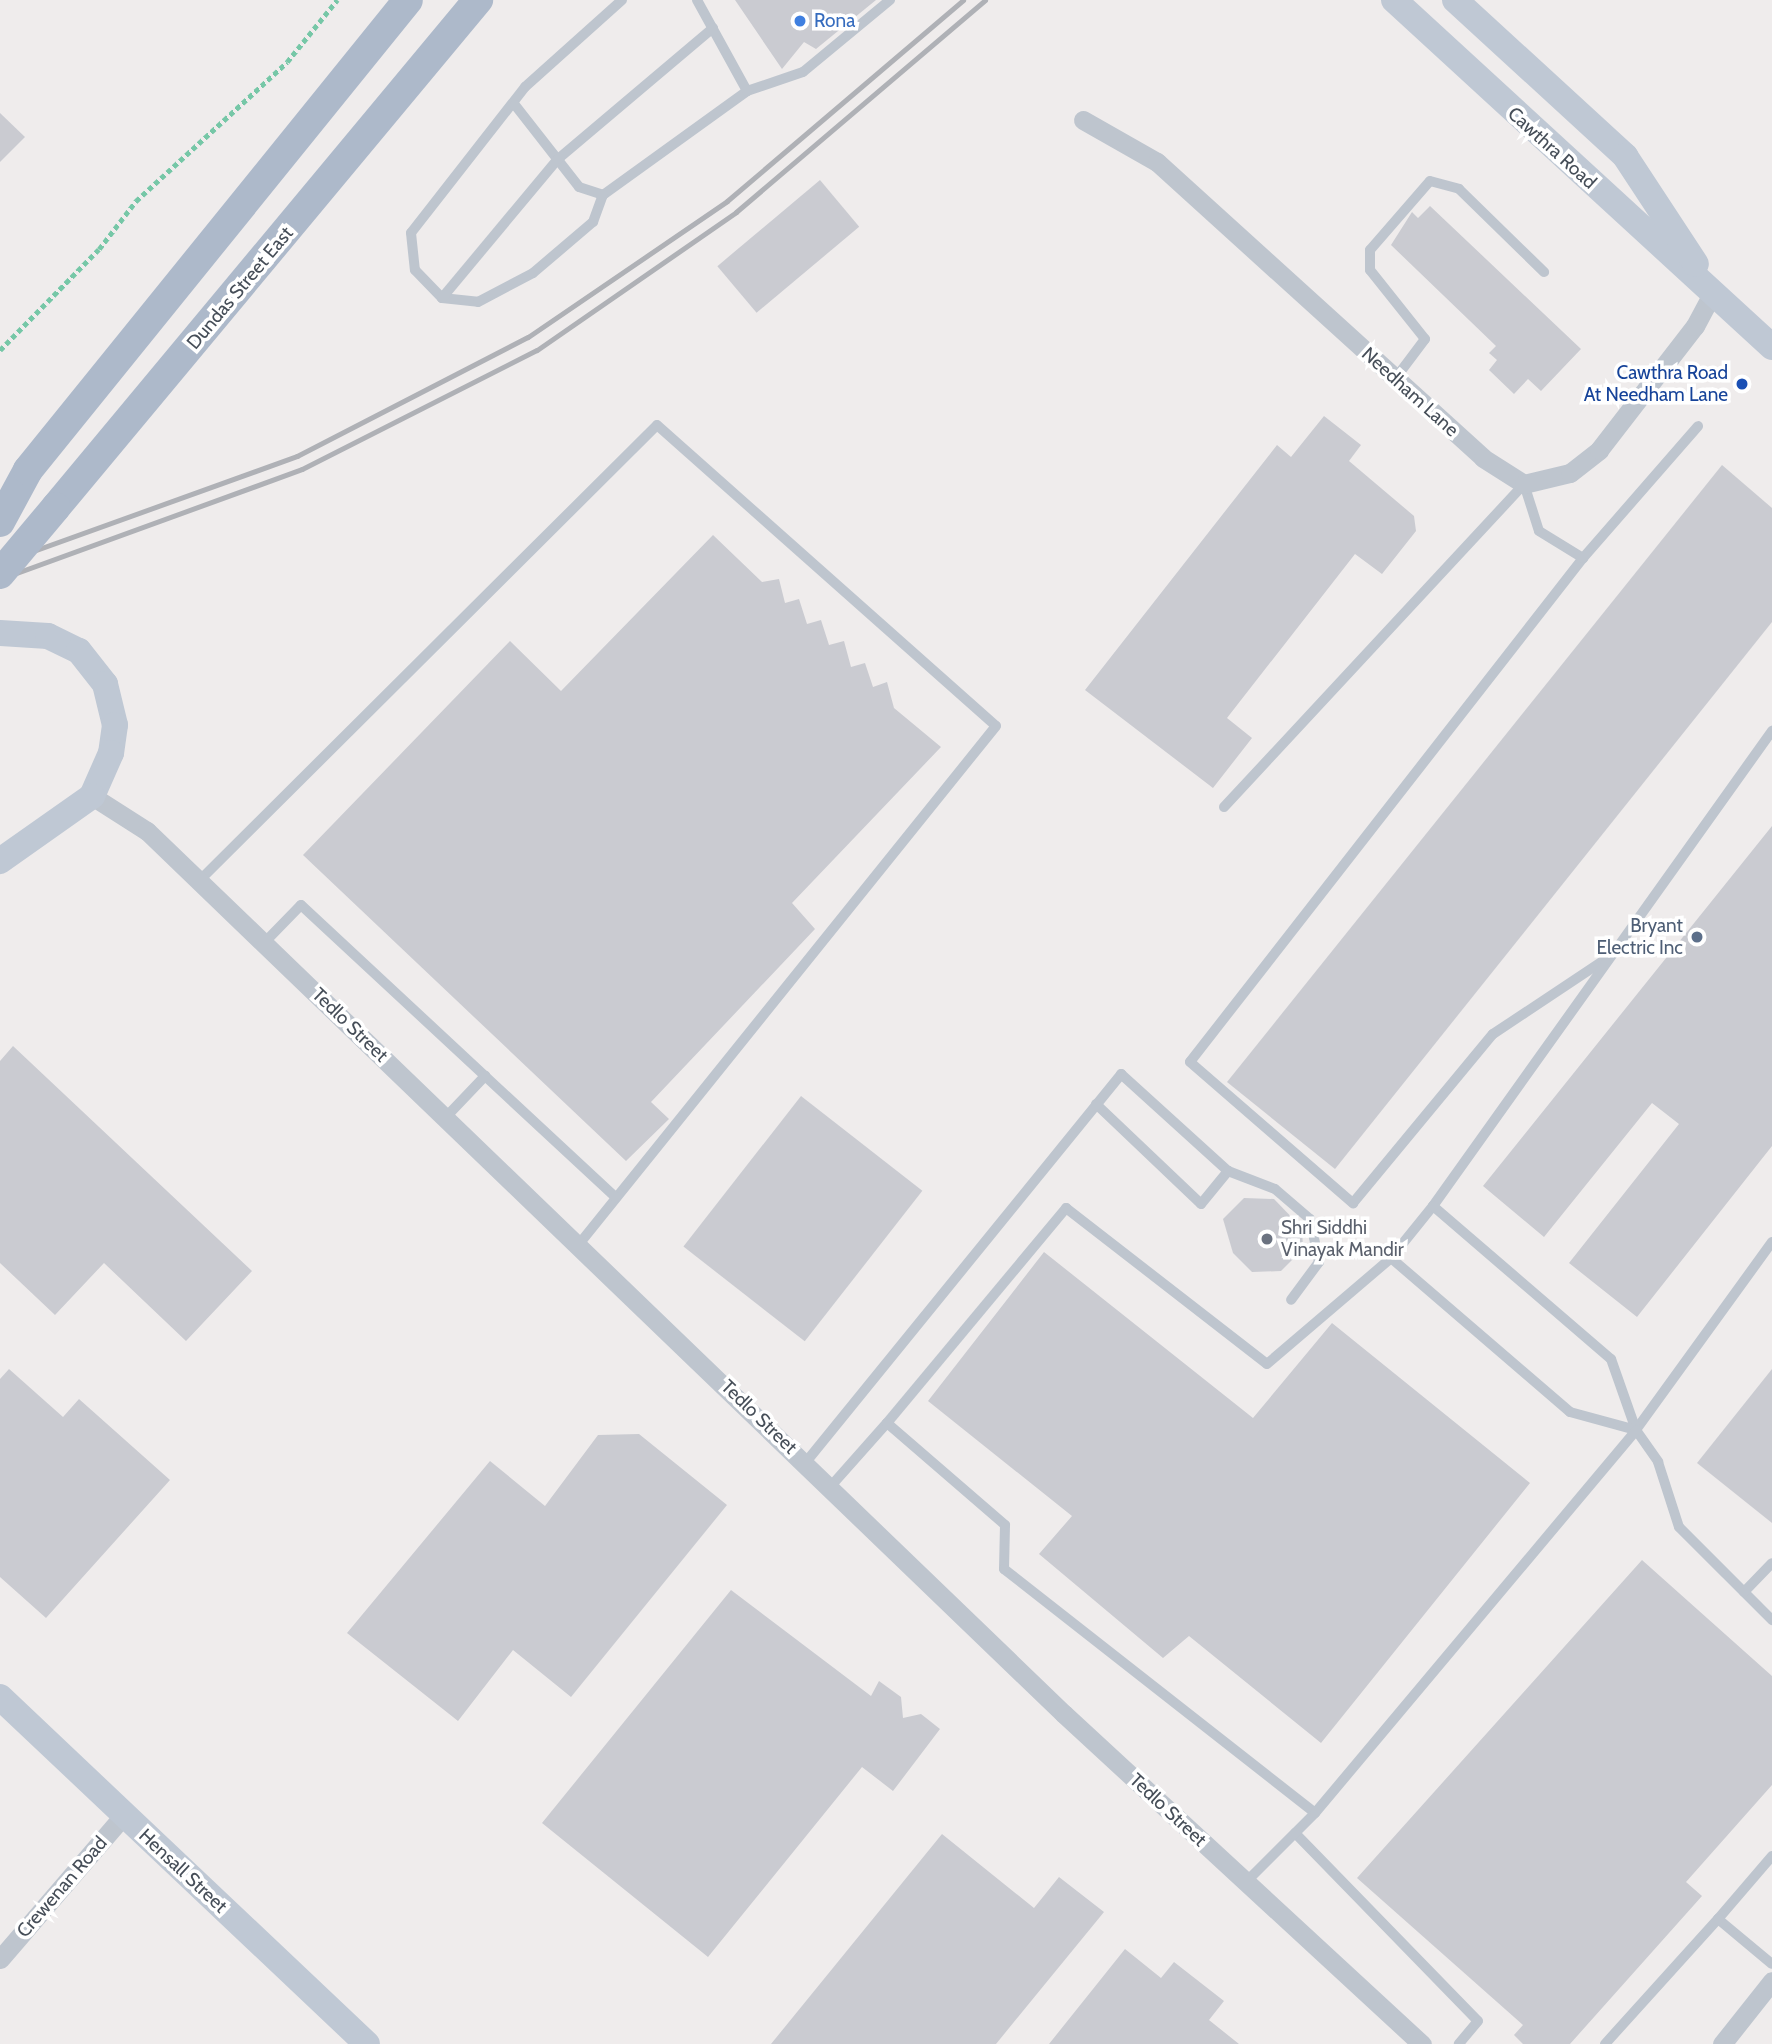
<!DOCTYPE html>
<html>
<head>
<meta charset="utf-8">
<style>
  body { margin:0 }
  #map { position:relative; width:1772px; height:2044px; overflow:hidden; background:#efecec; font-family:Cabin,sans-serif }
  div>[style] { position:absolute }
  .building>* { inset:0; background:#cacbd1; transform-origin:0 0 }
  .path>* { height:4.5px; margin-top:-2.25px; transform-origin:0; background:repeating-linear-gradient(90deg,#76c7a7 0 5px,transparent 0 8.5px) }
  .lane>* { height:10px; margin:-5px; padding:0 5px; transform-origin:5px; border-radius:5px; background:#bec5ce }
  .street>* { height:19px; margin:-9.5px; padding:0 9.5px; transform-origin:9.5px; border-radius:9.5px; background:#bec5ce }
  .secondary>* { height:26px; margin:-13px; padding:0 13px; transform-origin:13px; border-radius:13px; background:#bfc8d4 }
  .primary>* { height:30px; margin:-15px; padding:0 15px; transform-origin:15px; border-radius:15px; background:#adb9ca }
  .rail>* { height:5px; margin:-2.5px; padding:0 2.5px; transform-origin:2.5px; border-radius:2.5px; background:#afb1b6 }
  .primary-bridge>* { height:30px; margin:-15px; padding:0 15px; transform-origin:15px; border-radius:15px; background:#adb9ca }
  .dots>* { width:19px; height:19px; translate:-50% -50%; box-sizing:border-box; border:4px solid #fff; border-radius:50% }
  span { translate:-50% -50%; white-space:nowrap; text-align:center; line-height:1.15; -webkit-text-stroke:7px #fff; paint-order:stroke }
  .shop-label { font-size:19px; color:#366cbe }
  .left { translate:0 -50%; text-align:left }
  .street-label { font-size:19px; color:#464e58 }
  .transit-label { font-size:19px; color:#164399 }
  .right { translate:-100% -50%; text-align:right }
  .service-label { font-size:19px; color:#4e5e75 }
  .worship-label { font-size:19px; color:#5b616d }
</style>
</head>
<body>
<div id="map">
  <div class="building">
    <div style="clip-path:polygon(735px 0,876px 0,816px 49px,804px 42px,782px 69px)"></div>
    <div style="clip-path:polygon(0 113px,25px 137px,0 162px)"></div>
    <div style="left:820px;top:180px;width:61px;height:134px;rotate:50deg"></div>
    <div style="clip-path:polygon(1430px 206px,1581px 349px,1541px 391px,1528px 379px,1514px 394px,1489px 370px,1497px 360px,1489px 353px,1496px 346px,1391px 245px,1412px 212px,1418px 218px)"></div>
    <div style="clip-path:polygon(1324px 416px,1361px 445px,1349px 461px,1414px 516px,1416px 531px,1382px 574px,1355px 554px,1227px 718px,1252px 738px,1213px 788px,1085px 690px,1277px 445px,1291px 457px)"></div>
    <div style="clip-path:polygon(1722px 465px,1772px 508px,1772px 622px,1335px 1169px,1227px 1082px)"></div>
    <div style="clip-path:polygon(713px 535px,762px 582px,779px 579px,785px 603px,799px 599px,807px 624px,821px 620px,829px 645px,844px 641px,851px 667px,865px 663px,873px 687px,887px 682px,894px 708px,941px 747px,792px 903px,815px 929px,651px 1102px,669px 1119px,626px 1161px,303px 855px,510px 641px,561px 691px)"></div>
    <div style="clip-path:polygon(1772px 826px,1772px 1146px,1637px 1317px,1569px 1263px,1679px 1124px,1652px 1103px,1544px 1237px,1483px 1186px)"></div>
    <div style="clip-path:polygon(13px 1046px,252px 1271px,186px 1341px,104px 1263px,55px 1315px,0 1263px,0 1061px)"></div>
    <div style="left:801px;top:1096px;width:154px;height:191px;rotate:38deg"></div>
    <div style="clip-path:polygon(1244px 1198px,1274px 1199px,1302px 1228px,1303px 1249px,1281px 1271px,1252px 1272px,1233px 1253px,1223px 1219px)"></div>
    <div style="clip-path:polygon(1044px 1252px,1253px 1418px,1332px 1323px,1530px 1483px,1321px 1743px,1189px 1636px,1163px 1658px,1039px 1554px,1072px 1516px,928px 1401px)"></div>
    <div style="clip-path:polygon(9px 1369px,63px 1417px,79px 1399px,170px 1480px,46px 1618px,0 1577px,0 1379px)"></div>
    <div style="clip-path:polygon(1772px 1369px,1772px 1523px,1697px 1463px)"></div>
    <div style="clip-path:polygon(639px 1434px,727px 1505px,571px 1697px,513px 1650px,458px 1721px,347px 1633px,490px 1461px,545px 1506px,598px 1435px)"></div>
    <div style="clip-path:polygon(1642px 1560px,1772px 1676px,1772px 1785px,1686px 1882px,1702px 1896px,1570px 2044px,1523px 2044px,1514px 2035px,1523px 2025px,1357px 1878px)"></div>
    <div style="clip-path:polygon(731px 1590px,871px 1696px,879px 1681px,901px 1697px,903px 1718px,921px 1714px,940px 1729px,893px 1791px,862px 1767px,708px 1957px,542px 1823px)"></div>
    <div style="clip-path:polygon(942px 1834px,1034px 1908px,1059px 1877px,1104px 1912px,996px 2044px,771px 2044px)"></div>
    <div style="clip-path:polygon(1125px 1949px,1161px 1978px,1174px 1962px,1224px 2001px,1209px 2020px,1239px 2044px,1049px 2044px)"></div>
  </div>
  <div class="path">
    <div style="left:0;top:350px;width:141px;rotate:-45.6deg"></div>
    <div style="left:99px;top:249px;width:61px;rotate:-52.4deg"></div>
    <div style="left:136px;top:201px;width:205px;rotate:-42.6deg"></div>
    <div style="left:287px;top:62px;width:80px;rotate:-51.1deg"></div>
  </div>
  <div class="lane">
    <div style="left:622px;top:0;width:130px;rotate:138.1deg"></div>
    <div style="left:525px;top:87px;width:185px;rotate:128deg"></div>
    <div style="left:411px;top:233px;width:37px;rotate:84deg"></div>
    <div style="left:415px;top:270px;width:39px;rotate:46deg"></div>
    <div style="left:442px;top:298px;width:36px;rotate:6deg"></div>
    <div style="left:478px;top:302px;width:62px;rotate:-27.8deg"></div>
    <div style="left:533px;top:273px;width:79px;rotate:-40.4deg"></div>
    <div style="left:593px;top:222px;width:29px;rotate:-70deg"></div>
    <div style="left:603px;top:195px;width:178px;rotate:-35.8deg"></div>
    <div style="left:747px;top:91px;width:59px;rotate:-18.7deg"></div>
    <div style="left:803px;top:72px;width:113px;rotate:-39.6deg"></div>
    <div style="left:697px;top:0;width:104px;rotate:61.2deg"></div>
    <div style="left:515px;top:105px;width:104px;rotate:52deg"></div>
    <div style="left:579px;top:187px;width:25px;rotate:18deg"></div>
    <div style="left:442px;top:298px;width:181px;rotate:-50.2deg"></div>
    <div style="left:558px;top:159px;width:203px;rotate:-40.2deg"></div>
    <div style="left:1395px;top:379px;width:50px;rotate:-53.1deg"></div>
    <div style="left:1425px;top:339px;width:88px;rotate:-128.6deg"></div>
    <div style="left:1370px;top:270px;width:20px;rotate:-90deg"></div>
    <div style="left:1370px;top:250px;width:91px;rotate:-49deg"></div>
    <div style="left:1430px;top:181px;width:30px;rotate:15deg"></div>
    <div style="left:1459px;top:189px;width:119px;rotate:44.3deg"></div>
    <div style="left:1583px;top:558px;width:639px;rotate:127.95deg"></div>
    <div style="left:1190px;top:1062px;width:216px;rotate:40.9deg"></div>
    <div style="left:1353px;top:1203px;width:219px;rotate:-50.4deg"></div>
    <div style="left:1493px;top:1034px;width:132px;rotate:-33.6deg"></div>
    <div style="left:1224px;top:807px;width:441px;rotate:-47.1deg"></div>
    <div style="left:1524px;top:484px;width:49px;rotate:72.3deg"></div>
    <div style="left:1539px;top:531px;width:52px;rotate:31.5deg"></div>
    <div style="left:1583px;top:558px;width:175px;rotate:-48.9deg"></div>
    <div style="left:199px;top:881px;width:646px;rotate:-44.87deg"></div>
    <div style="left:657px;top:425px;width:453px;rotate:41.6deg"></div>
    <div style="left:996px;top:726px;width:665px;rotate:128.83deg"></div>
    <div style="left:264px;top:943px;width:53px;rotate:-45.8deg"></div>
    <div style="left:301px;top:905px;width:430px;rotate:42.9deg"></div>
    <div style="left:1096px;top:1104px;width:145px;rotate:43.6deg"></div>
    <div style="left:1201px;top:1204px;width:43px;rotate:-50.7deg"></div>
    <div style="left:446px;top:1117px;width:57px;rotate:-46.4deg"></div>
    <div style="left:1433px;top:1206px;width:584px;rotate:-54.49deg"></div>
    <div style="left:1772px;top:1242px;width:232px;rotate:125.9deg"></div>
    <div style="left:1636px;top:1430px;width:39px;rotate:55deg"></div>
    <div style="left:1658px;top:1462px;width:68px;rotate:72.1deg"></div>
    <div style="left:1679px;top:1527px;width:132px;rotate:45deg"></div>
    <div style="left:1391px;top:1258px;width:67px;rotate:-51.1deg"></div>
    <div style="left:1433px;top:1206px;width:235px;rotate:40.7deg"></div>
    <div style="left:1611px;top:1359px;width:75px;rotate:70.6deg"></div>
    <div style="left:887px;top:1423px;width:280px;rotate:-50.2deg"></div>
    <div style="left:1066px;top:1208px;width:254px;rotate:37.8deg"></div>
    <div style="left:1267px;top:1364px;width:163px;rotate:-40.5deg"></div>
    <div style="left:1391px;top:1258px;width:236px;rotate:40.7deg"></div>
    <div style="left:1570px;top:1412px;width:68px;rotate:15.3deg"></div>
    <div style="left:806px;top:1462px;width:500px;rotate:-50.9deg"></div>
    <div style="left:1121px;top:1074px;width:144px;rotate:42.2deg"></div>
    <div style="left:1228px;top:1171px;width:50px;rotate:21deg"></div>
    <div style="left:1275px;top:1189px;width:46px;rotate:40.6deg"></div>
    <div style="left:1310px;top:1219px;width:44px;rotate:78.2deg"></div>
    <div style="left:1319px;top:1262px;width:47px;rotate:126.4deg"></div>
    <div style="left:831px;top:1486px;width:84px;rotate:-48.4deg"></div>
    <div style="left:887px;top:1423px;width:156px;rotate:40.8deg"></div>
    <div style="left:1005px;top:1525px;width:44px;rotate:91.3deg"></div>
    <div style="left:1004px;top:1569px;width:395px;rotate:38.1deg"></div>
    <div style="left:1744px;top:1592px;width:40px;rotate:-46deg"></div>
    <div style="left:1295px;top:1833px;width:262px;rotate:45.8deg"></div>
    <div style="left:1478px;top:2021px;width:30px;rotate:130deg"></div>
    <div style="left:1246px;top:1882px;width:98px;rotate:-45deg"></div>
    <div style="left:1315px;top:1813px;width:500px;rotate:-50deg"></div>
    <div style="left:1718px;top:1919px;width:83px;rotate:-49.4deg"></div>
    <div style="left:1605px;top:2044px;width:169px;rotate:-47.9deg"></div>
    <div style="left:1718px;top:1919px;width:70px;rotate:39.8deg"></div>
  </div>
  <div class="street">
    <div style="left:1083px;top:120px;width:85px;rotate:29.6deg"></div>
    <div style="left:1157px;top:162px;width:440px;rotate:42.2deg"></div>
    <div style="left:1483px;top:458px;width:49px;rotate:32.4deg"></div>
    <div style="left:1524px;top:484px;width:47px;rotate:-13.4deg"></div>
    <div style="left:1570px;top:473px;width:37px;rotate:-38deg"></div>
    <div style="left:1599px;top:450px;width:157px;rotate:-52.3deg"></div>
    <div style="left:1695px;top:326px;width:40px;rotate:-62deg"></div>
    <div style="left:92px;top:796px;width:65px;rotate:32.5deg"></div>
    <div style="left:147px;top:831px;width:1273px;rotate:43.92deg"></div>
    <div style="left:1064px;top:1714px;width:487px;rotate:42.7deg"></div>
    <div style="left:0;top:1959px;width:190px;rotate:-49.3deg"></div>
    <div style="left:1722px;top:2044px;width:80px;rotate:-51.6deg"></div>
  </div>
  <div class="secondary">
    <div style="left:1394px;top:0;width:513px;rotate:42.55deg"></div>
    <div style="left:1455px;top:0;width:231px;rotate:42.5deg"></div>
    <div style="left:1625px;top:156px;width:129px;rotate:56.7deg"></div>
    <div style="left:0;top:633px;width:48px;rotate:3.6deg"></div>
    <div style="left:48px;top:636px;width:34px;rotate:26deg"></div>
    <div style="left:79px;top:651px;width:42px;rotate:51.8deg"></div>
    <div style="left:105px;top:684px;width:42px;rotate:76.3deg"></div>
    <div style="left:115px;top:725px;width:28px;rotate:98deg"></div>
    <div style="left:111px;top:753px;width:47px;rotate:113.8deg"></div>
    <div style="left:92px;top:796px;width:113px;rotate:144.8deg"></div>
    <div style="left:0;top:1697px;width:505px;rotate:43.4deg"></div>
  </div>
  <div class="primary">
    <div style="left:56px;top:507px;width:660px;rotate:-50.23deg"></div>
    <div style="left:0;top:522px;width:59px;rotate:-61.7deg"></div>
    <div style="left:28px;top:470px;width:604px;rotate:-51.04deg"></div>
  </div>
  <div class="rail">
    <div style="left:0;top:563px;width:316px;rotate:-19.8deg"></div>
    <div style="left:297px;top:456px;width:260px;rotate:-27.3deg"></div>
    <div style="left:528px;top:337px;width:241px;rotate:-34.3deg"></div>
    <div style="left:727px;top:201px;width:310px;rotate:-40.4deg"></div>
    <div style="left:0;top:579px;width:321px;rotate:-20deg"></div>
    <div style="left:302px;top:469px;width:263px;rotate:-26.9deg"></div>
    <div style="left:537px;top:350px;width:242px;rotate:-34.7deg"></div>
    <div style="left:736px;top:212px;width:327px;rotate:-40.4deg"></div>
  </div>
  <div class="primary-bridge">
    <div style="left:0;top:574px;width:87px;rotate:-50.1deg"></div>
  </div>
  <div class="dots">
    <div style="left:800px;top:21px;background:#3f7fe0"></div>
    <div style="left:1742px;top:384px;background:#1a4fb4"></div>
    <div style="left:1697px;top:937px;background:#5c6f8a"></div>
    <div style="left:1267px;top:1239px;background:#6b7280"></div>
  </div>
  <div class="shop-label">
    <span class="left" style="left:814px;top:21px">Rona</span>
  </div>
  <div class="street-label">
    <span style="left:1552px;top:148px;rotate:42deg">Cawthra Road</span>
    <span style="left:240px;top:288px;rotate:-50deg">Dundas Street East</span>
    <span style="left:1410px;top:392px;rotate:42deg">Needham Lane</span>
    <span style="left:350px;top:1025px;rotate:44deg">Tedlo Street</span>
    <span style="left:759px;top:1417px;rotate:44deg">Tedlo Street</span>
    <span style="left:1168px;top:1810px;rotate:43deg">Tedlo Street</span>
    <span style="left:183px;top:1871px;rotate:43deg">Hensall Street</span>
    <span style="left:62px;top:1887px;rotate:-49deg">Crewenan Road</span>
  </div>
  <div class="transit-label">
    <span class="right" style="left:1728px;top:384px">Cawthra Road<br>At Needham Lane</span>
  </div>
  <div class="service-label">
    <span class="right" style="left:1683px;top:937px">Bryant<br>Electric Inc</span>
  </div>
  <div class="worship-label">
    <span class="left" style="left:1281px;top:1239px">Shri Siddhi<br>Vinayak Mandir</span>
  </div>
</div>
</body>
</html>
